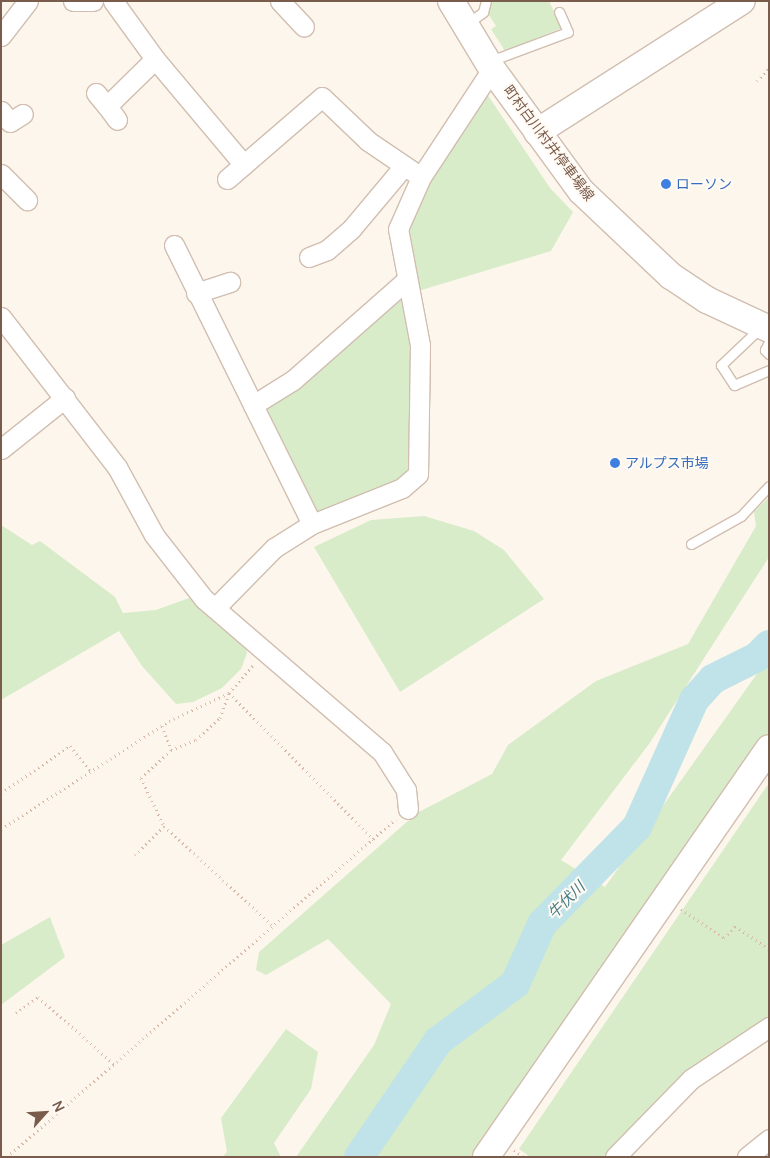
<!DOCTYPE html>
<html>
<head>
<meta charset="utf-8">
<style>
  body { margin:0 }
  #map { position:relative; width:770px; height:1158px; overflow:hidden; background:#fdf6ec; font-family:Manrope,"Noto Sans JP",sans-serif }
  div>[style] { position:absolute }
  .green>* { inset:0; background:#d8ecc9 }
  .river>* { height:30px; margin:-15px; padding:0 15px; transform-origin:15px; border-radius:15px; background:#bfe3e8 }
  .path>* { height:3px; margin-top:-1.5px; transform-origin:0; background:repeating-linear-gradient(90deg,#d9b8a5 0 1px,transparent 0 5px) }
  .roads { filter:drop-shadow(1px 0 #d1beb0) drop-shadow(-1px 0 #d1beb0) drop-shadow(0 1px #d1beb0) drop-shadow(0 -1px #d1beb0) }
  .lane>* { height:9px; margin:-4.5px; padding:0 4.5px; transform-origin:4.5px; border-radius:4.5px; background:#fff }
  .street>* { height:19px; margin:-9.5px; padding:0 9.5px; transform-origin:9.5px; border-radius:9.5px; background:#fff }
  .secondary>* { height:26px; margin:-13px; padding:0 13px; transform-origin:13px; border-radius:13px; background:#fff }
  .dots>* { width:14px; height:14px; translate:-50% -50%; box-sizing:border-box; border:2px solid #fffaf3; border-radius:50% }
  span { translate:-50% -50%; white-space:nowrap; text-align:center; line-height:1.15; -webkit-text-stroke:4px #fffaf3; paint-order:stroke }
  .street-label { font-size:14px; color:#7a5c4d }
  .shop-label { font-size:14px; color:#366cbe }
  .left { translate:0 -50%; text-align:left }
  .water-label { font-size:15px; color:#437c86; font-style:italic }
  .frame { position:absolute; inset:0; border:2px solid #7a5c4d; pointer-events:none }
  .north { position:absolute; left:20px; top:1088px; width:50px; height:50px; -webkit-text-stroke:4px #fffaf3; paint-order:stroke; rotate:64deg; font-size:14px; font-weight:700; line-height:20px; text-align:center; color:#7a5c4d }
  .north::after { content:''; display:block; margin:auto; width:18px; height:22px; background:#7a5c4d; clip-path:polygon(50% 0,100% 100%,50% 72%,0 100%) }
</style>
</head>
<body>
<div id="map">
  <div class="green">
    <div style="clip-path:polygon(489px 1px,549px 1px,562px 28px,505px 51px,491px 29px,496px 26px,487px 12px)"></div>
    <div style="clip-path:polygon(487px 94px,550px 188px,573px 212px,551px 251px,415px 292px,405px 247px,407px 219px,480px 98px)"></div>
    <div style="clip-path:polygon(399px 296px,412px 333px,410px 470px,399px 481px,318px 514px,267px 412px,271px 403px)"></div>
    <div style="clip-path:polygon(769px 497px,769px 557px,649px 744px,561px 860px,605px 887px,769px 657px,769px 732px,536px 1070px,473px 1157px,296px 1157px,374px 1045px,391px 1004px,328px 939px,266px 975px,256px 970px,259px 952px,417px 813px,492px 774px,508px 745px,596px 681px,688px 644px,756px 526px,754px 512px)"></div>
    <div style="clip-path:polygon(424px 516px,474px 531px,504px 550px,544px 599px,400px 692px,314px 547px,371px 520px)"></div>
    <div style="clip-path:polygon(1px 525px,32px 545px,40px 541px,115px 597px,123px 613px,156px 610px,189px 598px,245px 643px,247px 653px,241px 669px,222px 688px,193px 702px,176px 704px,142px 666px,119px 631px,1px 700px)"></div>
    <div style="clip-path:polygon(769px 783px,769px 1018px,605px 1157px,530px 1157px,519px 1149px)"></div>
    <div style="clip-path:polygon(50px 917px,65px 957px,1px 1005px,1px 945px)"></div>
    <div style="clip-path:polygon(286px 1029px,318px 1052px,311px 1089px,274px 1143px,281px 1157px,222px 1157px,227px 1152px,221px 1118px)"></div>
  </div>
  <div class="river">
    <div style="left:359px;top:1157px;width:140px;rotate:-55.7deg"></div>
    <div style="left:438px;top:1041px;width:96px;rotate:-36.5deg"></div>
    <div style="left:515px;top:984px;width:66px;rotate:-65.8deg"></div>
    <div style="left:542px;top:924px;width:136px;rotate:-45.6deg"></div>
    <div style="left:637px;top:827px;width:139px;rotate:-65.8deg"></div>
    <div style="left:694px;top:700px;width:28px;rotate:-48deg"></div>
    <div style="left:713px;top:679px;width:49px;rotate:-26.6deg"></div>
    <div style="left:757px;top:657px;width:17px;rotate:-45deg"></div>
  </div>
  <div class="path">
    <div style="left:757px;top:81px;width:18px;rotate:-47deg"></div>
    <div style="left:162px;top:726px;width:26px;rotate:69deg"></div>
    <div style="left:171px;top:750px;width:27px;rotate:-22deg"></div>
    <div style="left:196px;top:740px;width:33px;rotate:-43deg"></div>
    <div style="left:220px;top:718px;width:27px;rotate:-70deg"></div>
    <div style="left:229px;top:693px;width:206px;rotate:45.4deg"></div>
    <div style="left:171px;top:750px;width:41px;rotate:137deg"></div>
    <div style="left:141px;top:778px;width:53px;rotate:64.4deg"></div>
    <div style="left:164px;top:826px;width:148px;rotate:42.5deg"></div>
    <div style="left:1px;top:793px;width:83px;rotate:-34.3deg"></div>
    <div style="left:70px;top:746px;width:33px;rotate:51deg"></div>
    <div style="left:1px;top:829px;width:200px;rotate:-32.7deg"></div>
    <div style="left:169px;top:721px;width:66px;rotate:-25deg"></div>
    <div style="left:229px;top:693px;width:38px;rotate:-49deg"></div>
    <div style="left:135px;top:855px;width:41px;rotate:-45deg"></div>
    <div style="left:681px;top:909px;width:52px;rotate:34deg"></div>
    <div style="left:724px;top:938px;width:16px;rotate:-47deg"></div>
    <div style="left:735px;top:926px;width:41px;rotate:34.1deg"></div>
    <div style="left:16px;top:1013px;width:27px;rotate:-36deg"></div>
    <div style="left:38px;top:997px;width:103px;rotate:41.4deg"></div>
    <div style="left:514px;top:1150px;width:12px;rotate:35deg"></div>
    <div style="left:7px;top:1157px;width:515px;rotate:-40.99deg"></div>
  </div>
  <div class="roads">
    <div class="lane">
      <div style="left:468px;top:23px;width:19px;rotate:-36deg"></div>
      <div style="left:483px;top:12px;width:11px;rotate:-75deg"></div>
      <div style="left:490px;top:61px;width:83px;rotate:-20.4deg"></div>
      <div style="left:568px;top:32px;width:22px;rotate:-114deg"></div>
      <div style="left:760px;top:328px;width:54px;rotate:136.5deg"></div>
      <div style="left:721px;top:365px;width:24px;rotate:57deg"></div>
      <div style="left:734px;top:385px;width:38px;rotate:-23deg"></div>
      <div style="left:769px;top:342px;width:9px;rotate:117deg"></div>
      <div style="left:765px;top:350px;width:6px;rotate:45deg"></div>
      <div style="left:691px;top:544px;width:57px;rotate:-29.2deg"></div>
      <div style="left:741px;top:516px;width:41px;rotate:-47deg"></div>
    </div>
    <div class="street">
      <div style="left:73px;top:1px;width:20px"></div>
      <div style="left:280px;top:1px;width:35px;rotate:47deg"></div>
      <div style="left:1px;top:36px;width:44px;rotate:-52.4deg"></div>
      <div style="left:155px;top:59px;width:138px;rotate:50deg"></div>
      <div style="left:96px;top:93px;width:17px;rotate:50deg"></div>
      <div style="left:107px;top:106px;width:67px;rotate:-44.4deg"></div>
      <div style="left:155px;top:59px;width:72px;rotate:-125.9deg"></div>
      <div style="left:107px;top:106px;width:17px;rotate:54deg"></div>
      <div style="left:1px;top:111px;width:14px;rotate:51deg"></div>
      <div style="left:10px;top:122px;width:15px;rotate:-32deg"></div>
      <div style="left:1px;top:174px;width:37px;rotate:45deg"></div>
      <div style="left:227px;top:179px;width:125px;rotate:-40.8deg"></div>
      <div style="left:322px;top:97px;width:64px;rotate:43.7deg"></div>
      <div style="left:368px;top:141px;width:64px;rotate:34.2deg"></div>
      <div style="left:174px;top:245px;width:178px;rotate:63.7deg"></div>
      <div style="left:309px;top:257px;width:19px;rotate:-21deg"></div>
      <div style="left:327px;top:250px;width:33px;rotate:-41deg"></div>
      <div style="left:352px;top:228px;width:81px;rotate:-50deg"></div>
      <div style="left:196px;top:293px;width:36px;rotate:-18deg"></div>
      <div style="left:1px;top:317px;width:190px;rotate:52.3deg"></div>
      <div style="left:117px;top:467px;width:77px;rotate:61.4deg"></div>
      <div style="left:154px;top:535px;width:81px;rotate:52deg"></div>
      <div style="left:204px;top:599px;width:235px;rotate:40.7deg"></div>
      <div style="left:382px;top:752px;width:45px;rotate:57.7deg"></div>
      <div style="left:406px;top:790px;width:19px;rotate:84deg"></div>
      <div style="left:1px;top:449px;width:82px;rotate:-38.6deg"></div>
      <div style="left:312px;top:524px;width:133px;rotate:-116.4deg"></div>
      <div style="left:253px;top:405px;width:47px;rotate:-32deg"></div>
      <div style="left:293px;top:380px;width:148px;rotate:-41.4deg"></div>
      <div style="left:215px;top:608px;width:84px;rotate:-45.5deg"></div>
      <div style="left:274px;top:548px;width:45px;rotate:-32.3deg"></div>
      <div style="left:312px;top:524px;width:97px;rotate:-21.8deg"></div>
      <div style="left:402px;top:488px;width:21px;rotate:-41deg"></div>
      <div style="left:418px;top:474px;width:129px;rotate:-89.1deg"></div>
      <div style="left:420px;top:345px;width:118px;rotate:-100.7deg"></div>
      <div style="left:398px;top:229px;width:57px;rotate:-66.1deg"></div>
      <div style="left:421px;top:177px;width:129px;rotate:-56.7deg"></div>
      <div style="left:615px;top:1157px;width:109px;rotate:-45.7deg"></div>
      <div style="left:691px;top:1079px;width:94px;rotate:-33.7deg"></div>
      <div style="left:747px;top:1157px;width:28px;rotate:-39deg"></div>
    </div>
    <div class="secondary">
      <div style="left:451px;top:1px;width:79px;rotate:58.9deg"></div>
      <div style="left:492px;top:69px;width:151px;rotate:53.9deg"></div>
      <div style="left:581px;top:191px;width:124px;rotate:43.4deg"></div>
      <div style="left:671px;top:276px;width:43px;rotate:33.7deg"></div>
      <div style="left:707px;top:300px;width:68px;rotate:25.1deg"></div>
      <div style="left:537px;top:132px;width:243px;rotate:-32.6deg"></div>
      <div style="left:486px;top:1157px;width:497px;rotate:-55.3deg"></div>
    </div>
  </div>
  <div class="dots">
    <div style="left:666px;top:184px;background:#3f7fe0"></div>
    <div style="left:615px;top:463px;background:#3f7fe0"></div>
  </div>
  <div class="street-label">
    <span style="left:549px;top:143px;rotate:53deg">町村白川村井停車場線</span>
  </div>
  <div class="shop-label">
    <span class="left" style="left:676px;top:184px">ローソン</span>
    <span class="left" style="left:625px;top:463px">アルプス市場</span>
  </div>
  <div class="water-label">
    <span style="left:566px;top:900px;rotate:-45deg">牛伏川</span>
  </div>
  <div class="frame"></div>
  <div class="north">N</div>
</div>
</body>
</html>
